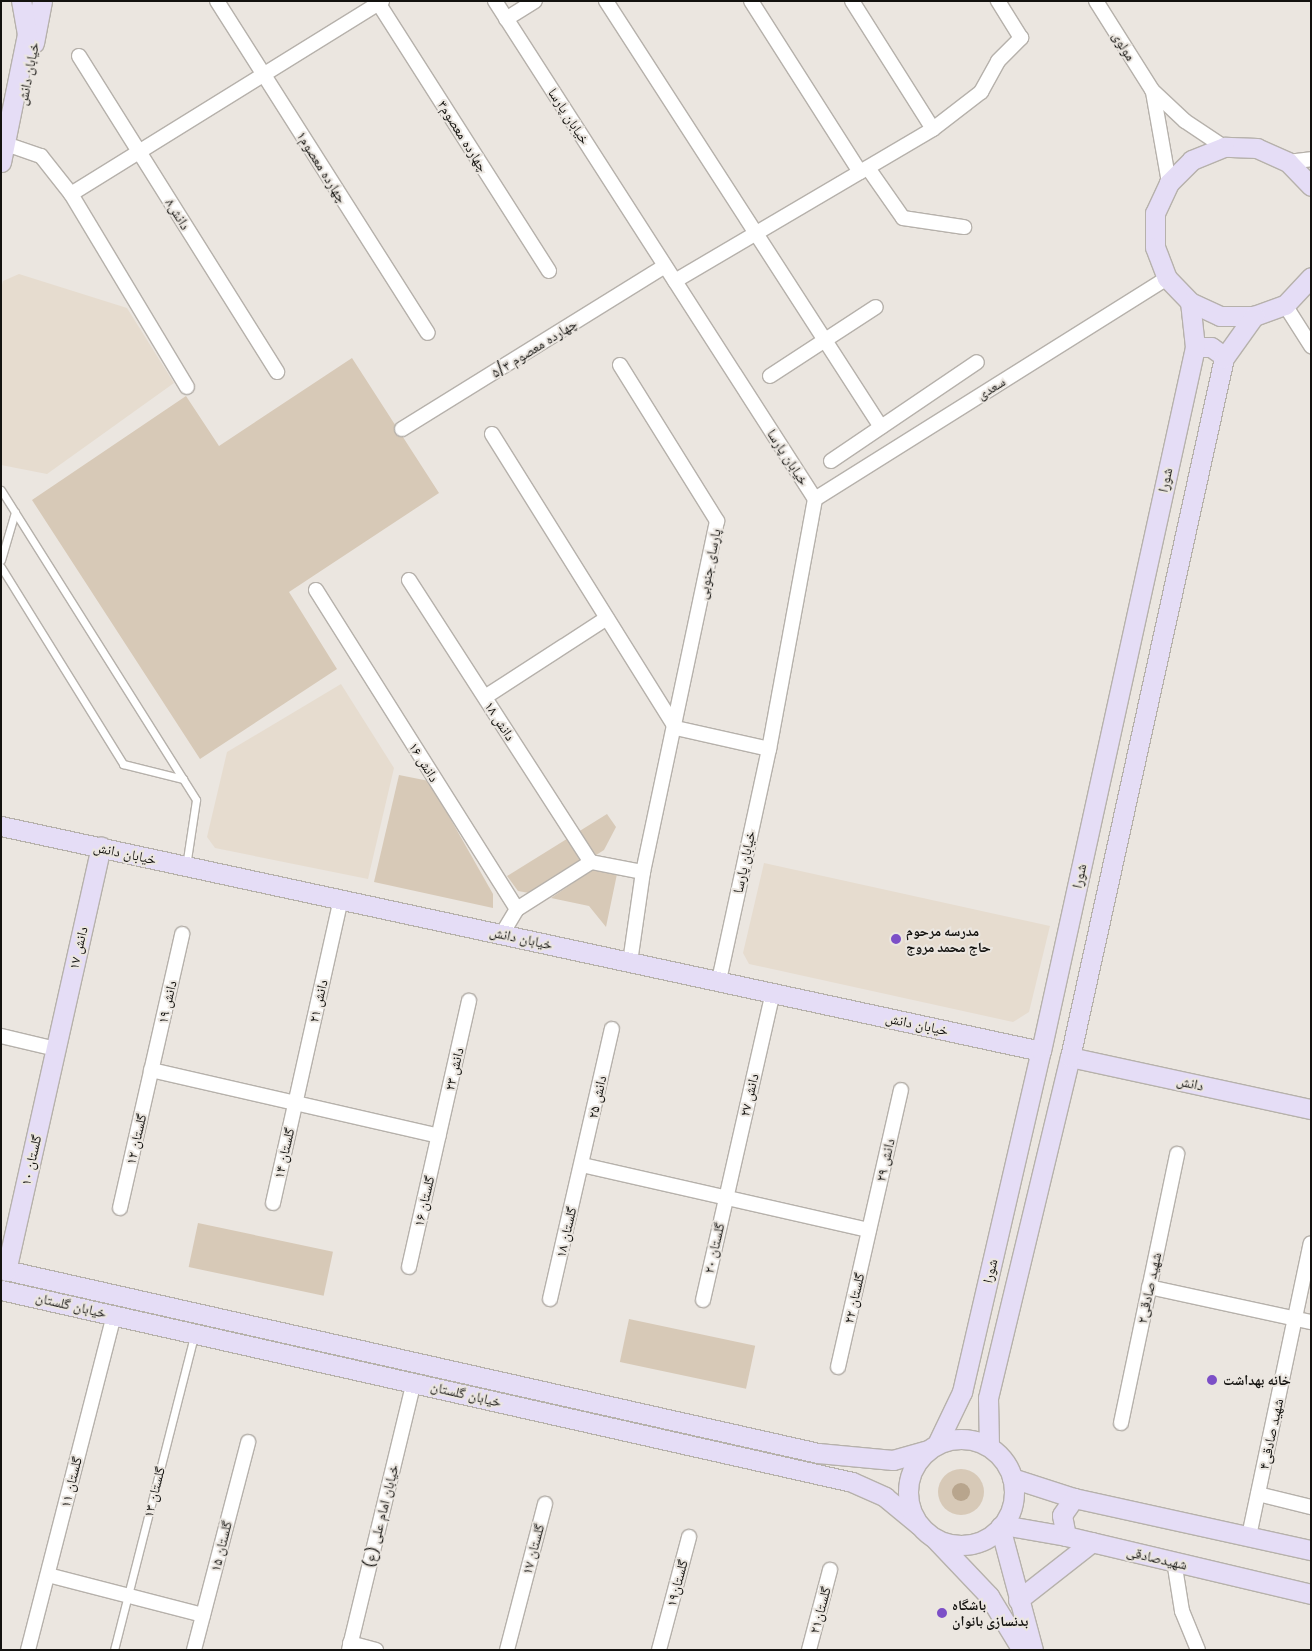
<!DOCTYPE html>
<html>
<head>
<meta charset="utf-8">
<style>
  body { margin:0 }
  #map { position:relative; width:1312px; height:1651px; overflow:hidden; background:#ebe6e0; font-family:Poppins,"Noto Naskh Arabic",sans-serif }
  div>[style] { position:absolute }
  .built>* { inset:0; background:#e6dccf }
  .green>* { inset:0; background:#d7c9b7; transform-origin:0 0 }
  .round { border-radius:50% }
  .water>* { inset:0; background:#b8a58d }
  .roads { filter:drop-shadow(1px 0 #b6b1ab) drop-shadow(-1px 0 #b6b1ab) drop-shadow(0 1px #b6b1ab) drop-shadow(0 -1px #b6b1ab) }
  .lane>* { height:7px; margin:-3.5px; padding:0 3.5px; transform-origin:3.5px; border-radius:3.5px; background:#fff }
  .street>* { height:14px; margin:-7px; padding:0 7px; transform-origin:7px; border-radius:7px; background:#fff }
  .secondary>* { height:19px; margin:-9.5px; padding:0 9.5px; transform-origin:9.5px; border-radius:9.5px; background:#e5ddf6 }
  .secondary>.ring { margin:-9.5px; padding:0; box-sizing:content-box; background:none; border:19px solid #e5ddf6; border-radius:50% }
  .dots>* { width:14px; height:14px; translate:-50% -50%; box-sizing:border-box; border:2px solid #ebe6e0; border-radius:50% }
  span { translate:-50% -50%; white-space:nowrap; text-align:center; line-height:1.15; -webkit-text-stroke:4px #ebe6e0; paint-order:stroke }
  .street-label { font-size:14px; color:#13120f }
  .poi-label { font-size:14px; color:#13120f; font-weight:700 }
  .left { translate:0 -50%; text-align:left }
  .frame { position:absolute; inset:0; border:2px solid #13120f; pointer-events:none }
</style>
</head>
<body>
<div id="map">
  <div class="built">
    <div style="clip-path:polygon(19px 274px,127px 308px,174px 383px,47px 474px,1px 465px,1px 289px,3px 281px)"></div>
    <div style="clip-path:polygon(341px 684px,394px 768px,368px 879px,215px 848px,207px 837px,227px 752px)"></div>
    <div style="clip-path:polygon(764px 863px,1050px 926px,1029px 1012px,1013px 1022px,749px 964px,743px 953px)"></div>
  </div>
  <div class="green">
    <div style="clip-path:polygon(352px 358px,439px 493px,289px 592px,337px 669px,200px 759px,32px 500px,186px 396px,219px 446px)"></div>
    <div style="clip-path:polygon(399px 775px,429px 781px,493px 894px,493px 908px,374px 882px)"></div>
    <div style="clip-path:polygon(607px 814px,616px 827px,604px 850px,535px 894px,518px 891px,507px 876px)"></div>
    <div style="clip-path:polygon(592px 870px,617px 874px,606px 927px,589px 906px,551px 898px)"></div>
    <div style="left:198px;top:1223px;width:138px;height:45px;rotate:12deg"></div>
    <div style="left:629px;top:1319px;width:129px;height:44px;rotate:12deg"></div>
    <div class="round" style="left:938px;top:1469px;width:46px;height:46px"></div>
  </div>
  <div class="water">
    <div class="round" style="left:952px;top:1483px;width:18px;height:18px"></div>
  </div>
  <div class="roads">
    <div class="lane">
      <div style="left:1px;top:490px;width:366px;rotate:57.8deg"></div>
      <div style="left:196px;top:800px;width:67px;rotate:98.6deg"></div>
      <div style="left:1px;top:560px;width:50px;rotate:-73.7deg"></div>
      <div style="left:1px;top:567px;width:232px;rotate:58.2deg"></div>
      <div style="left:123px;top:764px;width:62px;rotate:14deg"></div>
      <div style="left:114px;top:1650px;width:325px;rotate:-75.7deg"></div>
    </div>
    <div class="street">
      <div style="left:217px;top:1px;width:393px;rotate:57.6deg"></div>
      <div style="left:377px;top:1px;width:320px;rotate:57.5deg"></div>
      <div style="left:495px;top:1px;width:592px;rotate:57.28deg"></div>
      <div style="left:815px;top:499px;width:254px;rotate:100.4deg"></div>
      <div style="left:769px;top:749px;width:237px;rotate:102.2deg"></div>
      <div style="left:606px;top:1px;width:507px;rotate:57.16deg"></div>
      <div style="left:751px;top:1px;width:203px;rotate:57.5deg"></div>
      <div style="left:852px;top:1px;width:151px;rotate:57.7deg"></div>
      <div style="left:1096px;top:1px;width:105px;rotate:57.8deg"></div>
      <div style="left:1152px;top:90px;width:45px;rotate:43.2deg"></div>
      <div style="left:1185px;top:121px;width:47px;rotate:33.7deg"></div>
      <div style="left:506px;top:19px;width:34px;rotate:-32deg"></div>
      <div style="left:79px;top:56px;width:373px;rotate:57.9deg"></div>
      <div style="left:1153px;top:92px;width:92px;rotate:80deg"></div>
      <div style="left:6px;top:144px;width:37px;rotate:19deg"></div>
      <div style="left:41px;top:156px;width:48px;rotate:51.7deg"></div>
      <div style="left:71px;top:194px;width:225px;rotate:59deg"></div>
      <div style="left:1288px;top:162px;width:23px;rotate:-7deg"></div>
      <div style="left:868px;top:168px;width:61px;rotate:55deg"></div>
      <div style="left:903px;top:218px;width:62px;rotate:8.4deg"></div>
      <div style="left:71px;top:194px;width:366px;rotate:-31.8deg"></div>
      <div style="left:675px;top:281px;width:299px;rotate:-30.5deg"></div>
      <div style="left:933px;top:129px;width:61px;rotate:-37.6deg"></div>
      <div style="left:981px;top:92px;width:35px;rotate:-61deg"></div>
      <div style="left:998px;top:61px;width:33px;rotate:-45deg"></div>
      <div style="left:1021px;top:38px;width:44px;rotate:-121.9deg"></div>
      <div style="left:1285px;top:305px;width:49px;rotate:57.6deg"></div>
      <div style="left:620px;top:365px;width:184px;rotate:58.1deg"></div>
      <div style="left:717px;top:521px;width:359px;rotate:101.9deg"></div>
      <div style="left:643px;top:872px;width:91px;rotate:98.2deg"></div>
      <div style="left:770px;top:376px;width:126px;rotate:-33.1deg"></div>
      <div style="left:402px;top:429px;width:309px;rotate:-31.8deg"></div>
      <div style="left:492px;top:434px;width:347px;rotate:58deg"></div>
      <div style="left:676px;top:728px;width:95px;rotate:12.7deg"></div>
      <div style="left:831px;top:461px;width:176px;rotate:-34.1deg"></div>
      <div style="left:815px;top:499px;width:416px;rotate:-32.1deg"></div>
      <div style="left:409px;top:580px;width:336px;rotate:57.2deg"></div>
      <div style="left:316px;top:590px;width:377px;rotate:57.8deg"></div>
      <div style="left:517px;top:909px;width:29px;rotate:121deg"></div>
      <div style="left:485px;top:697px;width:145px;rotate:-32.9deg"></div>
      <div style="left:517px;top:909px;width:88px;rotate:-32.4deg"></div>
      <div style="left:591px;top:862px;width:53px;rotate:10.9deg"></div>
      <div style="left:1px;top:1036px;width:57px;rotate:13.3deg"></div>
      <div style="left:151px;top:1070px;width:295px;rotate:12.9deg"></div>
      <div style="left:582px;top:1165px;width:294px;rotate:12.8deg"></div>
      <div style="left:273px;top:1203px;width:312px;rotate:-77.4deg"></div>
      <div style="left:120px;top:1208px;width:281px;rotate:-77.2deg"></div>
      <div style="left:409px;top:1267px;width:273px;rotate:-77.3deg"></div>
      <div style="left:1149px;top:1287px;width:166px;rotate:12.2deg"></div>
      <div style="left:550px;top:1299px;width:277px;rotate:-77.1deg"></div>
      <div style="left:703px;top:1300px;width:315px;rotate:-77.2deg"></div>
      <div style="left:838px;top:1367px;width:284px;rotate:-77.2deg"></div>
      <div style="left:1121px;top:1423px;width:275px;rotate:-78.2deg"></div>
      <div style="left:1258px;top:1494px;width:55px;rotate:13.8deg"></div>
      <div style="left:1249px;top:1536px;width:299px;rotate:-78.1deg"></div>
      <div style="left:1174px;top:1561px;width:51px;rotate:80.9deg"></div>
      <div style="left:1182px;top:1611px;width:42px;rotate:67.7deg"></div>
      <div style="left:48px;top:1575px;width:160px;rotate:14.5deg"></div>
      <div style="left:350px;top:1643px;width:27px;rotate:15deg"></div>
      <div style="left:28px;top:1650px;width:346px;rotate:-75.6deg"></div>
      <div style="left:194px;top:1650px;width:215px;rotate:-75.4deg"></div>
      <div style="left:349px;top:1650px;width:276px;rotate:-76.4deg"></div>
      <div style="left:507px;top:1650px;width:151px;rotate:-75.4deg"></div>
      <div style="left:659px;top:1650px;width:117px;rotate:-75.1deg"></div>
      <div style="left:809px;top:1650px;width:83px;rotate:-75.3deg"></div>
    </div>
    <div class="secondary">
      <div style="left:34px;top:43px;width:43px;rotate:-79.2deg"></div>
      <div style="left:1px;top:162px;width:131px;rotate:-78.5deg"></div>
      <div style="left:27px;top:34px;width:34px;rotate:-100deg"></div>
      <div style="left:1311px;top:186px;width:33px;rotate:-134deg"></div>
      <div style="left:1288px;top:162px;width:34px;rotate:-156deg"></div>
      <div style="left:1257px;top:148px;width:33px;rotate:-178deg"></div>
      <div style="left:1224px;top:147px;width:35px;rotate:158deg"></div>
      <div style="left:1192px;top:160px;width:33px;rotate:135deg"></div>
      <div style="left:1169px;top:183px;width:33px;rotate:115deg"></div>
      <div style="left:1155px;top:213px;width:34px;rotate:90deg"></div>
      <div style="left:1155px;top:247px;width:33px;rotate:69deg"></div>
      <div style="left:1167px;top:278px;width:33px;rotate:46deg"></div>
      <div style="left:1190px;top:302px;width:33px;rotate:25deg"></div>
      <div style="left:1220px;top:316px;width:34px"></div>
      <div style="left:1254px;top:316px;width:33px;rotate:-20deg"></div>
      <div style="left:1285px;top:305px;width:38px;rotate:-47deg"></div>
      <div style="left:1195px;top:347px;width:16px"></div>
      <div style="left:1211px;top:347px;width:16px;rotate:35deg"></div>
      <div style="left:1px;top:826px;width:1064px;rotate:12.21deg"></div>
      <div style="left:1070px;top:1057px;width:247px;rotate:12.2deg"></div>
      <div style="left:1px;top:1269px;width:837px;rotate:12.69deg"></div>
      <div style="left:818px;top:1453px;width:75px;rotate:5.3deg"></div>
      <div style="left:893px;top:1460px;width:35px;rotate:-16deg"></div>
      <div style="left:6px;top:1271px;width:435px;rotate:-77.4deg"></div>
      <div style="left:1px;top:1290px;width:872px;rotate:12.71deg"></div>
      <div style="left:852px;top:1482px;width:36px;rotate:24deg"></div>
      <div style="left:885px;top:1497px;width:44px;rotate:39.5deg"></div>
      <div class="ring" style="left:908px;top:1439px;width:87px;height:87px"></div>
      <div style="left:937px;top:1444px;width:58px;rotate:-64.3deg"></div>
      <div style="left:962px;top:1392px;width:350px;rotate:-77deg"></div>
      <div style="left:1041px;top:1051px;width:721px;rotate:-77.66deg"></div>
      <div style="left:1195px;top:347px;width:45px;rotate:-96.3deg"></div>
      <div style="left:989px;top:1446px;width:48px;rotate:-91.2deg"></div>
      <div style="left:988px;top:1398px;width:351px;rotate:-76.5deg"></div>
      <div style="left:1070px;top:1057px;width:716px;rotate:-77.58deg"></div>
      <div style="left:1224px;top:358px;width:52px;rotate:-54.5deg"></div>
      <div style="left:1012px;top:1478px;width:65px;rotate:17.9deg"></div>
      <div style="left:1074px;top:1498px;width:243px;rotate:12.4deg"></div>
      <div style="left:1003px;top:1525px;width:64px;rotate:9.9deg"></div>
      <div style="left:1066px;top:1536px;width:252px;rotate:13.3deg"></div>
      <div style="left:1000px;top:1527px;width:127px;rotate:75deg"></div>
      <div style="left:1066px;top:1536px;width:21px;rotate:-101deg"></div>
      <div style="left:1062px;top:1515px;width:21px;rotate:-55deg"></div>
      <div style="left:935px;top:1539px;width:79px;rotate:46.5deg"></div>
      <div style="left:989px;top:1596px;width:63px;rotate:58.6deg"></div>
      <div style="left:1018px;top:1600px;width:94px;rotate:-38.1deg"></div>
    </div>
  </div>
  <div class="dots">
    <div style="left:896px;top:939px;background:#7c4fc7"></div>
    <div style="left:1212px;top:1380px;background:#7c4fc7"></div>
    <div style="left:942px;top:1613px;background:#7c4fc7"></div>
  </div>
  <div class="street-label">
    <span style="left:1124px;top:46px;rotate:58deg">مولوی</span>
    <span style="left:28px;top:74px;rotate:-79deg">خیابان دانش</span>
    <span style="left:569px;top:116px;rotate:57deg">خیابان پارسا</span>
    <span style="left:463px;top:136px;rotate:58deg">چهارده معصوم۳</span>
    <span style="left:322px;top:167px;rotate:58deg">چهارده معصوم۱</span>
    <span style="left:178px;top:214px;rotate:58deg">دانش۸</span>
    <span style="left:534px;top:348px;rotate:-32deg">چهارده معصوم ۵/۳</span>
    <span style="left:991px;top:388px;rotate:-32deg">سعدی</span>
    <span style="left:788px;top:457px;rotate:57deg">خیابان پارسا</span>
    <span style="left:1165px;top:480px;rotate:-78deg">شورا</span>
    <span style="left:709px;top:564px;rotate:-79deg">پارسای جنوبی</span>
    <span style="left:500px;top:721px;rotate:57deg">دانش ۱۸</span>
    <span style="left:424px;top:762px;rotate:58deg">دانش ۱۶</span>
    <span style="left:125px;top:853px;rotate:12deg">خیابان دانش</span>
    <span style="left:744px;top:862px;rotate:-78deg">خیابان پارسا</span>
    <span style="left:1079px;top:876px;rotate:-78deg">شورا</span>
    <span style="left:521px;top:938px;rotate:12deg">خیابان دانش</span>
    <span style="left:78px;top:948px;rotate:-77deg">دانش ۱۷</span>
    <span style="left:318px;top:1001px;rotate:-77deg">دانش ۲۱</span>
    <span style="left:167px;top:1002px;rotate:-77deg">دانش ۱۹</span>
    <span style="left:917px;top:1024px;rotate:12deg">خیابان دانش</span>
    <span style="left:454px;top:1069px;rotate:-77deg">دانش ۲۳</span>
    <span style="left:1190px;top:1083px;rotate:12deg">دانش</span>
    <span style="left:749px;top:1095px;rotate:-77deg">دانش ۲۷</span>
    <span style="left:597px;top:1097px;rotate:-78deg">دانش ۲۵</span>
    <span style="left:136px;top:1139px;rotate:-77deg">گلستان ۱۲</span>
    <span style="left:284px;top:1153px;rotate:-77deg">گلستان ۱۴</span>
    <span style="left:31px;top:1160px;rotate:-77deg">گلستان ۱۰</span>
    <span style="left:885px;top:1160px;rotate:-77deg">دانش ۲۹</span>
    <span style="left:424px;top:1201px;rotate:-77deg">گلستان ۱۶</span>
    <span style="left:566px;top:1232px;rotate:-77deg">گلستان ۱۸</span>
    <span style="left:714px;top:1248px;rotate:-77deg">گلستان ۲۰</span>
    <span style="left:990px;top:1271px;rotate:-77deg">شورا</span>
    <span style="left:1149px;top:1288px;rotate:-78deg">شهید صادقی۲</span>
    <span style="left:854px;top:1298px;rotate:-77deg">گلستان ۲۲</span>
    <span style="left:71px;top:1305px;rotate:13deg">خیابان گلستان</span>
    <span style="left:466px;top:1394px;rotate:13deg">خیابان گلستان</span>
    <span style="left:1271px;top:1434px;rotate:-78deg">شهید صادقی۴</span>
    <span style="left:71px;top:1482px;rotate:-76deg">گلستان ۱۱</span>
    <span style="left:154px;top:1492px;rotate:-76deg">گلستان ۱۳</span>
    <span style="left:381px;top:1516px;rotate:-76deg">خیابان امام علی (ع)</span>
    <span style="left:221px;top:1546px;rotate:-76deg">گلستان ۱۵</span>
    <span style="left:533px;top:1549px;rotate:-75deg">گلستان ۱۷</span>
    <span style="left:1157px;top:1558px;rotate:13deg">شهیدصادقی</span>
    <span style="left:677px;top:1583px;rotate:-75deg">گلستان۱۹</span>
    <span style="left:820px;top:1610px;rotate:-75deg">گلستان۲۱</span>
  </div>
  <div class="poi-label">
    <span class="left" style="left:906px;top:939px">مدرسه مرحوم<br>حاج محمد مروج</span>
    <span class="left" style="left:1223px;top:1380px">خانه بهداشت</span>
    <span class="left" style="left:952px;top:1613px">باشگاه<br>بدنسازی بانوان</span>
  </div>
  <div class="frame"></div>
</div>
</body>
</html>
